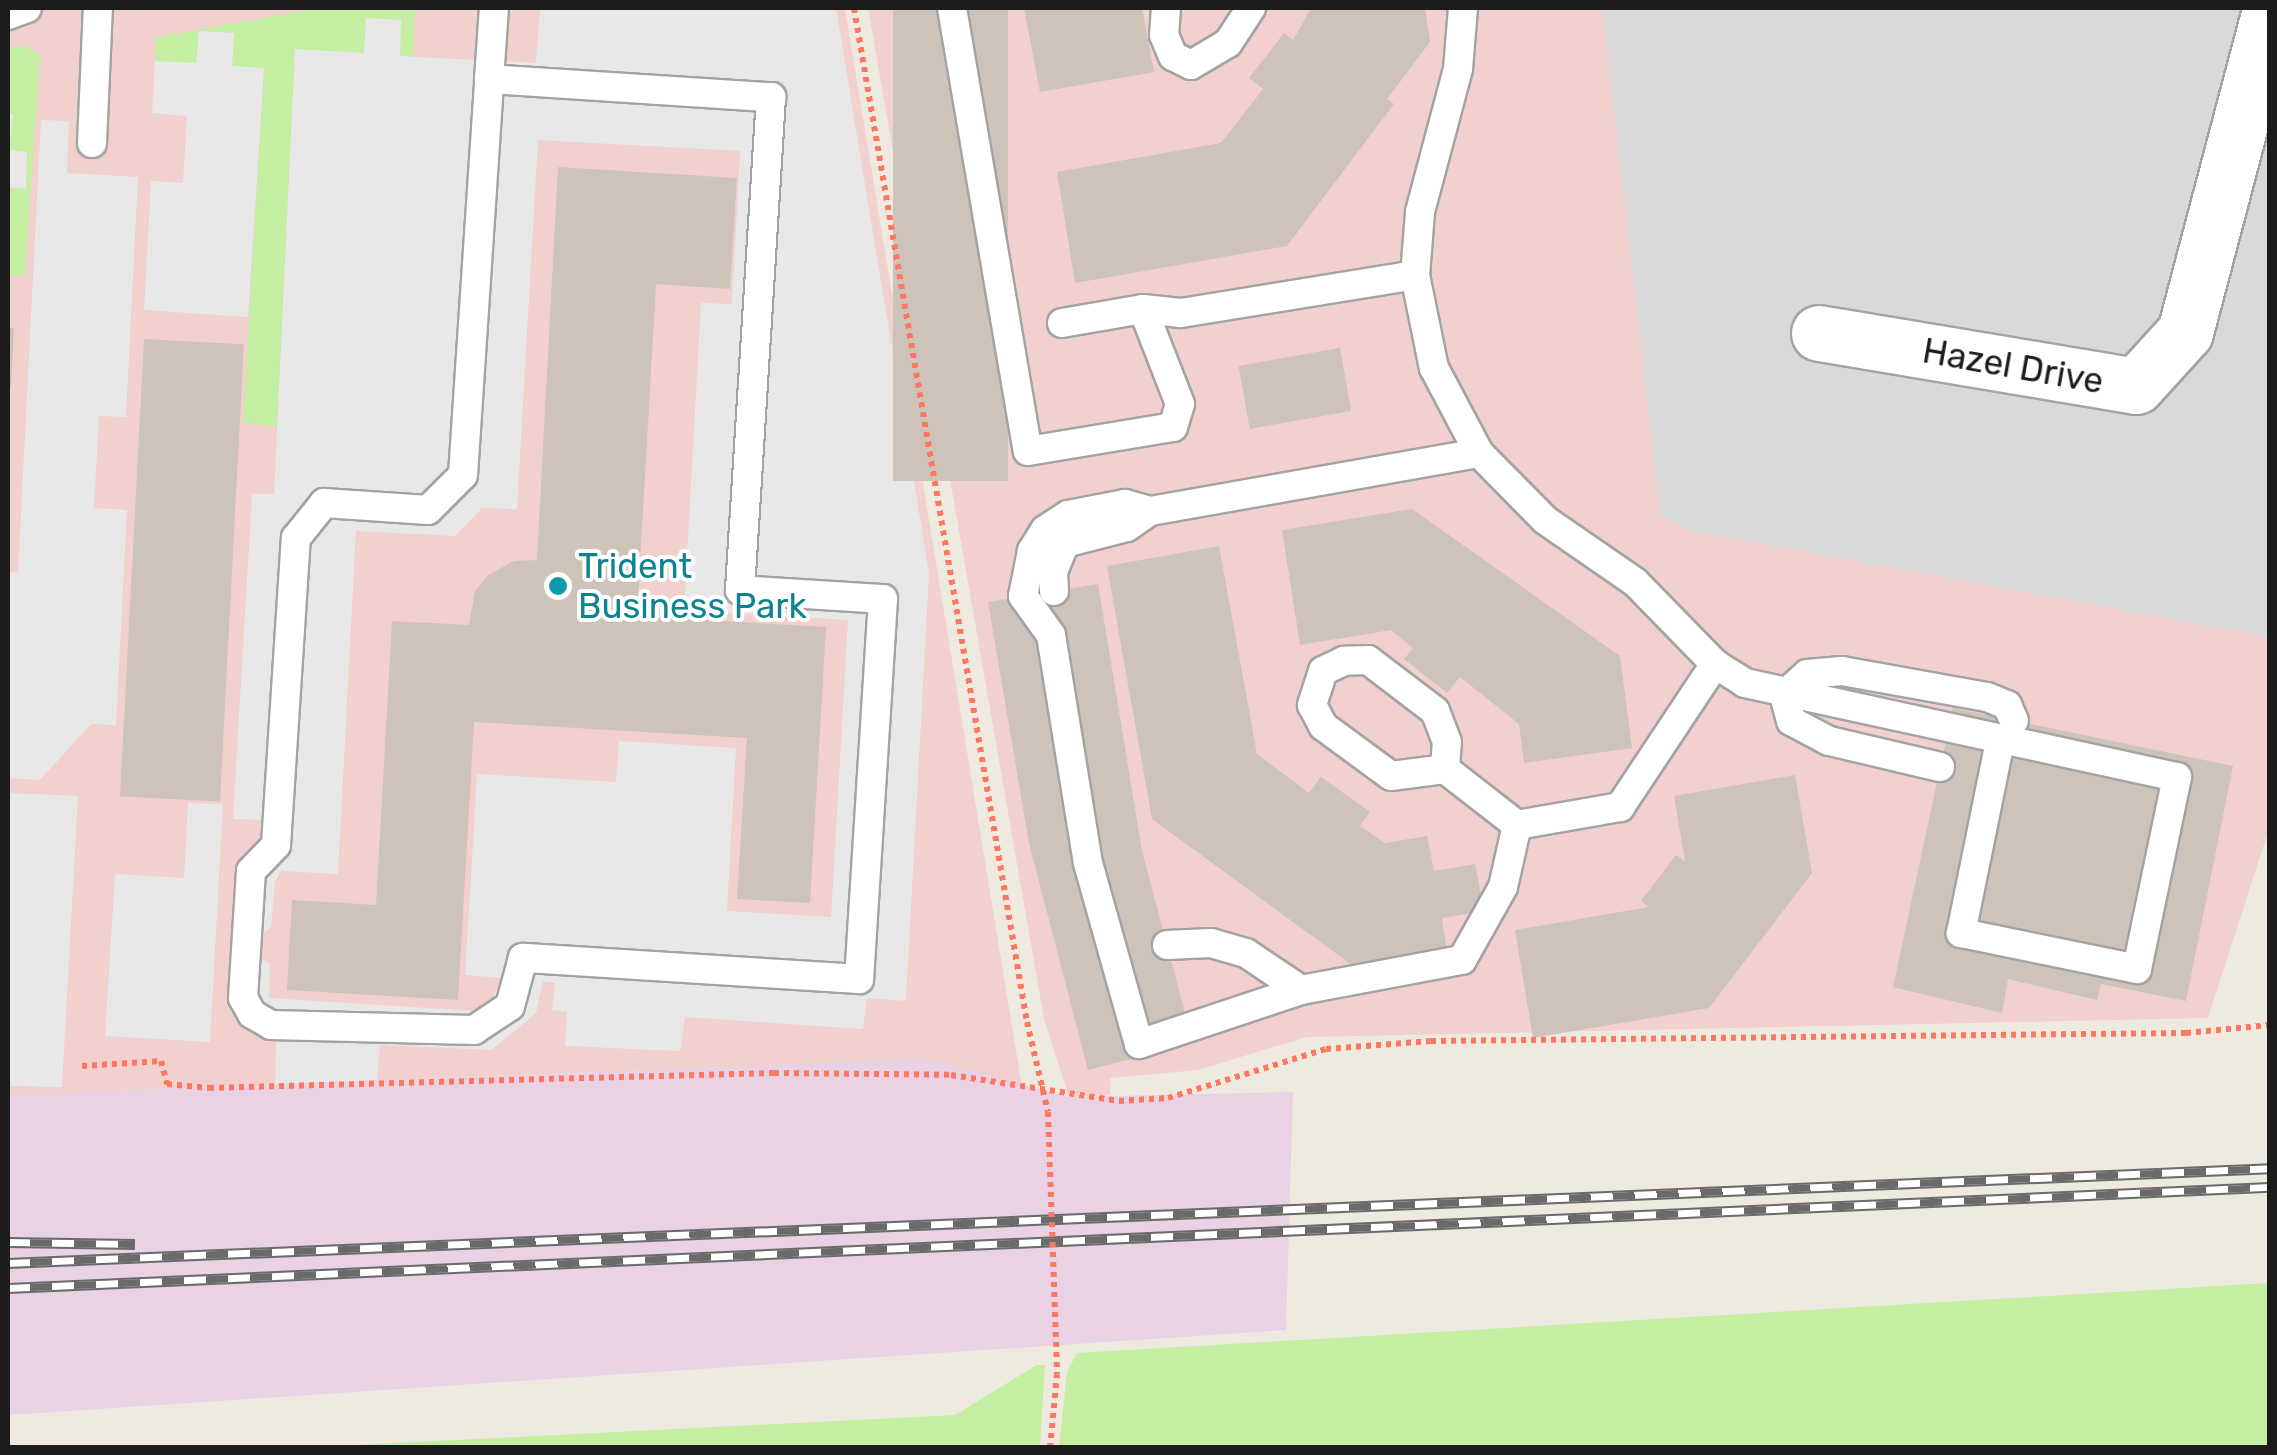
<!DOCTYPE html>
<html>
<head>
<meta charset="utf-8">
<style>
  body { margin:0 }
  #map { position:relative; width:2277px; height:1455px; overflow:hidden; background:#eeeae0; font-family:Rubik,sans-serif }
  div>[style] { position:absolute }
  .residential>* { inset:0; background:#dad9d9 }
  .commercial>* { inset:0; background:#f1d0ce }
  .industrial>* { inset:0; background:#e8d2e3 }
  .grass>* { inset:0; background:#c4eea1 }
  .parking>* { inset:0; background:#e8e8e8 }
  .building>* { inset:0; background:#cec3b9; transform-origin:0 0 }
  .path>* { height:6px; margin-top:-3px; transform-origin:0; background:repeating-linear-gradient(90deg,#ff7761 0 5px,transparent 0 10px) }
  .roads { filter:drop-shadow(2px 0 #a3a3a3) drop-shadow(-2px 0 #a3a3a3) drop-shadow(0 2px #a3a3a3) drop-shadow(0 -2px #a3a3a3) }
  .lane>* { height:28px; margin:-14px; padding:0 14px; transform-origin:14px; border-radius:14px; background:#fff }
  .street>* { height:55px; margin:-27.5px; padding:0 27.5px; transform-origin:27.5px; border-radius:27.5px; background:#fff }
  .rail>* { height:11px; margin-top:-5.5px; transform-origin:0; background:repeating-linear-gradient(90deg,#fff 0 22px,#6a6a6a 0 44px); box-sizing:border-box; border-block:2px solid #6a6a6a }
  .path-bridge>* { height:6px; margin-top:-3px; transform-origin:0; background:repeating-linear-gradient(90deg,#ff7761 0 5px,transparent 0 10px) }
  .dots>* { width:28px; height:28px; translate:-50% -50%; box-sizing:border-box; border:5px solid #fff; border-radius:50% }
  span { translate:-50% -50%; white-space:nowrap; text-align:center; line-height:1.15; -webkit-text-stroke:8px #fff; paint-order:stroke }
  .street-label { font-size:35px; color:#1c1c1c }
  .culture-label { font-size:35px; color:#0d838f }
  .left { translate:0 -50%; text-align:left }
  .frame { position:absolute; inset:0; border:10px solid #1c1c1c; pointer-events:none }
</style>
</head>
<body>
<div id="map">
  <div class="residential">
    <div style="clip-path:polygon(1602px 8px,2269px 8px,2269px 637px,1687px 530px,1659px 515px)"></div>
  </div>
  <div class="commercial">
    <div style="clip-path:polygon(8px 8px,845px 8px,1022px 1087px,927px 1059px,8px 1095px)"></div>
    <div style="clip-path:polygon(868px 8px,1602px 8px,1660px 515px,1687px 530px,2269px 637px,2269px 829px,2208px 1018px,1307px 1037px,1198px 1070px,1110px 1078px,1111px 1095px,1069px 1097px,1044px 1019px)"></div>
  </div>
  <div class="industrial">
    <div style="clip-path:polygon(927px 1059px,1069px 1097px,1293px 1092px,1286px 1330px,8px 1415px,8px 1095px)"></div>
  </div>
  <div class="grass">
    <div style="clip-path:polygon(319px 8px,415px 8px,413px 56px,399px 56px,401px 20px,364px 53px,295px 50px,277px 426px,243px 423px,264px 69px,232px 66px,233px 33px,199px 31px,197px 64px,155px 61px,156px 37px)"></div>
    <div style="clip-path:polygon(22px 45px,40px 54px,25px 276px,8px 274px,8px 187px,26px 188px,27px 152px,9px 150px,8px 50px)"></div>
    <div style="clip-path:polygon(2269px 1283px,2269px 1447px,1059px 1447px,1067px 1372px,1077px 1353px)"></div>
    <div style="clip-path:polygon(1037px 1365px,1045px 1365px,1040px 1447px,316px 1447px,955px 1415px)"></div>
  </div>
  <div class="parking">
    <div style="clip-path:polygon(evenodd,540px 8px,836px 8px,929px 573px,906px 1001px,867px 998px,863px 1029px,685px 1017px,680px 1051px,565px 1046px,567px 1012px,552px 1010px,555px 983px,543px 981px,536px 1013px,492px 1050px,380px 1045px,377px 1080px,275px 1084px,276px 1041px,241px 1024px,229px 1005px,238px 868px,265px 833px,265px 820px,233px 819px,252px 494px,274px 494px,295px 49px,364px 53px,366px 18px,401px 20px,400px 56px,536px 63px,540px 8px,538px 140px,740px 151px,732px 304px,701px 303px,684px 610px,848px 620px,831px 917px,727px 911px,736px 748px,619px 741px,616px 782px,477px 774px,465px 975px,503px 978px,488px 1006px,474px 1011px,269px 998px,270px 964px,258px 956px,260px 936px,271px 927px,275px 882px,281px 871px,338px 874px,356px 531px,455px 536px,482px 508px,517px 509px,538px 140px)"></div>
    <div style="clip-path:polygon(199px 31px,234px 33px,232px 66px,264px 68px,248px 317px,144px 310px,151px 181px,183px 183px,187px 116px,152px 113px,155px 61px,196px 63px)"></div>
    <div style="clip-path:polygon(8px 114px,13px 114px,9px 150px,27px 152px,26px 189px,8px 187px)"></div>
    <div style="clip-path:polygon(41px 120px,69px 121px,67px 173px,138px 177px,126px 417px,99px 416px,94px 508px,127px 510px,116px 725px,91px 724px,40px 780px,8px 778px,8px 572px,18px 572px)"></div>
    <div style="clip-path:polygon(8px 793px,78px 796px,62px 1087px,8px 1086px)"></div>
    <div style="clip-path:polygon(188px 803px,223px 804px,210px 1042px,105px 1036px,115px 874px,184px 878px)"></div>
  </div>
  <div class="building">
    <div style="left:893px;top:8px;width:115px;height:473px"></div>
    <div style="clip-path:polygon(1024px 8px,1142px 8px,1154px 72px,1040px 92px)"></div>
    <div style="clip-path:polygon(1311px 8px,1425px 8px,1430px 42px,1387px 99px,1394px 104px,1287px 246px,1075px 283px,1057px 172px,1221px 143px,1263px 89px,1249px 78px,1284px 33px,1293px 40px)"></div>
    <div style="clip-path:polygon(558px 167px,737px 178px,730px 289px,656px 284px,637px 616px,826px 627px,810px 903px,737px 899px,747px 738px,474px 722px,458px 1000px,287px 990px,292px 900px,376px 905px,392px 621px,469px 625px,475px 591px,488px 575px,514px 561px,537px 560px)"></div>
    <div style="clip-path:polygon(8px 328px,14px 328px,11px 387px,8px 387px)"></div>
    <div style="left:144px;top:339px;width:100px;height:458px;rotate:3deg"></div>
    <div style="left:1340px;top:348px;width:64px;height:103px;rotate:80deg"></div>
    <div style="clip-path:polygon(1412px 509px,1620px 656px,1632px 748px,1524px 763px,1519px 724px,1460px 677px,1447px 693px,1404px 659px,1413px 648px,1391px 630px,1300px 645px,1282px 530px)"></div>
    <div style="clip-path:polygon(1219px 546px,1257px 754px,1309px 793px,1321px 777px,1370px 812px,1360px 826px,1385px 843px,1427px 836px,1434px 871px,1475px 864px,1484px 911px,1442px 918px,1447px 951px,1356px 968px,1152px 819px,1107px 566px)"></div>
    <div style="clip-path:polygon(1098px 584px,1142px 851px,1193px 1043px,1088px 1070px,1029px 843px,988px 602px)"></div>
    <div style="clip-path:polygon(1953px 708px,2233px 766px,2186px 1001px,2101px 984px,2097px 1000px,2008px 979px,2002px 1013px,1893px 987px)"></div>
    <div style="clip-path:polygon(1795px 775px,1812px 873px,1709px 1008px,1533px 1038px,1515px 930px,1649px 907px,1641px 901px,1676px 855px,1685px 861px,1674px 796px)"></div>
  </div>
  <div class="path">
    <div style="left:854px;top:8px;width:1029px;rotate:80.32deg"></div>
    <div style="left:1027px;top:1022px;width:92px;rotate:76.9deg"></div>
    <div style="left:82px;top:1066px;width:79px;rotate:-3.6deg"></div>
    <div style="left:161px;top:1061px;width:24px;rotate:75deg"></div>
    <div style="left:167px;top:1084px;width:42px;rotate:5.4deg"></div>
    <div style="left:209px;top:1088px;width:565px;rotate:-1.52deg"></div>
    <div style="left:774px;top:1073px;width:177px;rotate:0.6deg"></div>
    <div style="left:951px;top:1075px;width:170px;rotate:8.8deg"></div>
    <div style="left:1119px;top:1101px;width:49px;rotate:-3.5deg"></div>
    <div style="left:1168px;top:1098px;width:165px;rotate:-17.2deg"></div>
    <div style="left:1326px;top:1049px;width:105px;rotate:-4.4deg"></div>
    <div style="left:1431px;top:1041px;width:755px;rotate:-0.61deg"></div>
    <div style="left:2186px;top:1033px;width:84px;rotate:-5.4deg"></div>
    <div style="left:1050px;top:1448px;width:74px;rotate:-84.6deg"></div>
  </div>
  <div class="roads">
    <div class="lane">
      <div style="left:952px;top:8px;width:449px;rotate:80.3deg"></div>
      <div style="left:1028px;top:451px;width:147px;rotate:-9.4deg"></div>
      <div style="left:1173px;top:427px;width:24px;rotate:-73deg"></div>
      <div style="left:1180px;top:404px;width:102px;rotate:-111.3deg"></div>
      <div style="left:1166px;top:8px;width:27px;rotate:94deg"></div>
      <div style="left:1164px;top:35px;width:23px;rotate:67deg"></div>
      <div style="left:1173px;top:56px;width:20px;rotate:27deg"></div>
      <div style="left:1191px;top:65px;width:43px;rotate:-30.7deg"></div>
      <div style="left:1228px;top:43px;width:42px;rotate:-56.7deg"></div>
      <div style="left:1463px;top:8px;width:61px;rotate:94.7deg"></div>
      <div style="left:1458px;top:69px;width:148px;rotate:104.9deg"></div>
      <div style="left:1420px;top:212px;width:63px;rotate:94.5deg"></div>
      <div style="left:1415px;top:275px;width:95px;rotate:78.5deg"></div>
      <div style="left:1434px;top:368px;width:96px;rotate:62.1deg"></div>
      <div style="left:1479px;top:453px;width:94px;rotate:45.4deg"></div>
      <div style="left:1545px;top:520px;width:109px;rotate:34.6deg"></div>
      <div style="left:1635px;top:582px;width:115px;rotate:45.7deg"></div>
      <div style="left:1715px;top:664px;width:36px;rotate:32deg"></div>
      <div style="left:1745px;top:683px;width:442px;rotate:12.3deg"></div>
      <div style="left:2177px;top:777px;width:196px;rotate:101.8deg"></div>
      <div style="left:2137px;top:969px;width:180px;rotate:-168.4deg"></div>
      <div style="left:1961px;top:933px;width:195px;rotate:-78.5deg"></div>
      <div style="left:8px;top:15px;width:20px;rotate:-20deg"></div>
      <div style="left:489px;top:79px;width:283px;rotate:3.7deg"></div>
      <div style="left:771px;top:97px;width:494px;rotate:93.6deg"></div>
      <div style="left:740px;top:590px;width:143px;rotate:3.6deg"></div>
      <div style="left:883px;top:599px;width:381px;rotate:93.6deg"></div>
      <div style="left:859px;top:979px;width:337px;rotate:-176.4deg"></div>
      <div style="left:523px;top:958px;width:50px;rotate:105.2deg"></div>
      <div style="left:510px;top:1006px;width:43px;rotate:146.3deg"></div>
      <div style="left:474px;top:1030px;width:203px;rotate:-178.6deg"></div>
      <div style="left:271px;top:1025px;width:22px;rotate:-150deg"></div>
      <div style="left:252px;top:1014px;width:18px;rotate:-119deg"></div>
      <div style="left:243px;top:998px;width:127px;rotate:-86.4deg"></div>
      <div style="left:251px;top:871px;width:36px;rotate:-46deg"></div>
      <div style="left:276px;top:845px;width:308px;rotate:-86.3deg"></div>
      <div style="left:296px;top:538px;width:45px;rotate:-51.3deg"></div>
      <div style="left:324px;top:503px;width:104px;rotate:3.9deg"></div>
      <div style="left:428px;top:510px;width:49px;rotate:-45deg"></div>
      <div style="left:463px;top:475px;width:397px;rotate:-86.2deg"></div>
      <div style="left:489px;top:79px;width:71px;rotate:-86deg"></div>
      <div style="left:92px;top:143px;width:135px;rotate:-87.5deg"></div>
      <div style="left:1062px;top:323px;width:82px;rotate:-9.8deg"></div>
      <div style="left:1143px;top:309px;width:38px;rotate:6deg"></div>
      <div style="left:1181px;top:313px;width:237px;rotate:-9.2deg"></div>
      <div style="left:1150px;top:511px;width:26px;rotate:-164deg"></div>
      <div style="left:1125px;top:504px;width:58px;rotate:169.1deg"></div>
      <div style="left:1068px;top:515px;width:27px;rotate:147deg"></div>
      <div style="left:1045px;top:530px;width:25px;rotate:122deg"></div>
      <div style="left:1032px;top:551px;width:46px;rotate:101.3deg"></div>
      <div style="left:1023px;top:596px;width:48px;rotate:54.3deg"></div>
      <div style="left:1051px;top:635px;width:231px;rotate:80.8deg"></div>
      <div style="left:1088px;top:863px;width:188px;rotate:74.3deg"></div>
      <div style="left:1139px;top:1044px;width:171px;rotate:-18.4deg"></div>
      <div style="left:1301px;top:990px;width:164px;rotate:-10.6deg"></div>
      <div style="left:1462px;top:960px;width:84px;rotate:-60.7deg"></div>
      <div style="left:1503px;top:887px;width:64px;rotate:-77.3deg"></div>
      <div style="left:1517px;top:825px;width:105px;rotate:-9.9deg"></div>
      <div style="left:1620px;top:807px;width:172px;rotate:-56.4deg"></div>
      <div style="left:1054px;top:591px;width:19px;rotate:-93deg"></div>
      <div style="left:1053px;top:572px;width:31px;rotate:-68deg"></div>
      <div style="left:1065px;top:543px;width:64px;rotate:-14.5deg"></div>
      <div style="left:1127px;top:527px;width:28px;rotate:-35deg"></div>
      <div style="left:1150px;top:511px;width:334px;rotate:-10deg"></div>
      <div style="left:1940px;top:767px;width:114px;rotate:-166.8deg"></div>
      <div style="left:1829px;top:741px;width:43px;rotate:-152.2deg"></div>
      <div style="left:1791px;top:721px;width:27px;rotate:-105deg"></div>
      <div style="left:1784px;top:695px;width:31px;rotate:-42deg"></div>
      <div style="left:1807px;top:674px;width:35px;rotate:-5deg"></div>
      <div style="left:1842px;top:671px;width:147px;rotate:10.2deg"></div>
      <div style="left:1987px;top:697px;width:22px;rotate:22deg"></div>
      <div style="left:2007px;top:705px;width:17px;rotate:66deg"></div>
      <div style="left:1445px;top:769px;width:27px;rotate:-86deg"></div>
      <div style="left:1447px;top:742px;width:33px;rotate:-111deg"></div>
      <div style="left:1435px;top:711px;width:84px;rotate:-142.7deg"></div>
      <div style="left:1368px;top:660px;width:24px;rotate:178deg"></div>
      <div style="left:1344px;top:661px;width:23px;rotate:155deg"></div>
      <div style="left:1323px;top:671px;width:36px;rotate:108deg"></div>
      <div style="left:1312px;top:705px;width:24px;rotate:62deg"></div>
      <div style="left:1323px;top:726px;width:84px;rotate:36.3deg"></div>
      <div style="left:1391px;top:776px;width:54px;rotate:-7.4deg"></div>
      <div style="left:1445px;top:769px;width:91px;rotate:37.9deg"></div>
      <div style="left:1167px;top:945px;width:44px;rotate:-2.6deg"></div>
      <div style="left:1211px;top:943px;width:36px;rotate:16deg"></div>
      <div style="left:1246px;top:953px;width:66px;rotate:33.9deg"></div>
    </div>
    <div class="street">
      <div style="left:1819px;top:333px;width:321px;rotate:9.5deg"></div>
      <div style="left:2136px;top:386px;width:73px;rotate:-47.8deg"></div>
      <div style="left:2185px;top:332px;width:333px;rotate:-75.2deg"></div>
    </div>
  </div>
  <div class="rail">
    <div style="left:8px;top:1242px;width:127px;rotate:0.9deg"></div>
    <div style="left:8px;top:1263px;width:2264px;rotate:-2.4deg"></div>
    <div style="left:8px;top:1288px;width:2264px;rotate:-2.56deg"></div>
  </div>
  <div class="path-bridge">
    <div style="left:1048px;top:1112px;width:262px;rotate:88deg"></div>
  </div>
  <div class="dots">
    <div style="left:558px;top:586px;background:#0f9aa8"></div>
  </div>
  <div class="street-label">
    <span style="left:2013px;top:366px;rotate:10deg">Hazel Drive</span>
  </div>
  <div class="culture-label">
    <span class="left" style="left:578px;top:586px">Trident<br>Business Park</span>
  </div>
  <div class="frame"></div>
</div>
</body>
</html>
